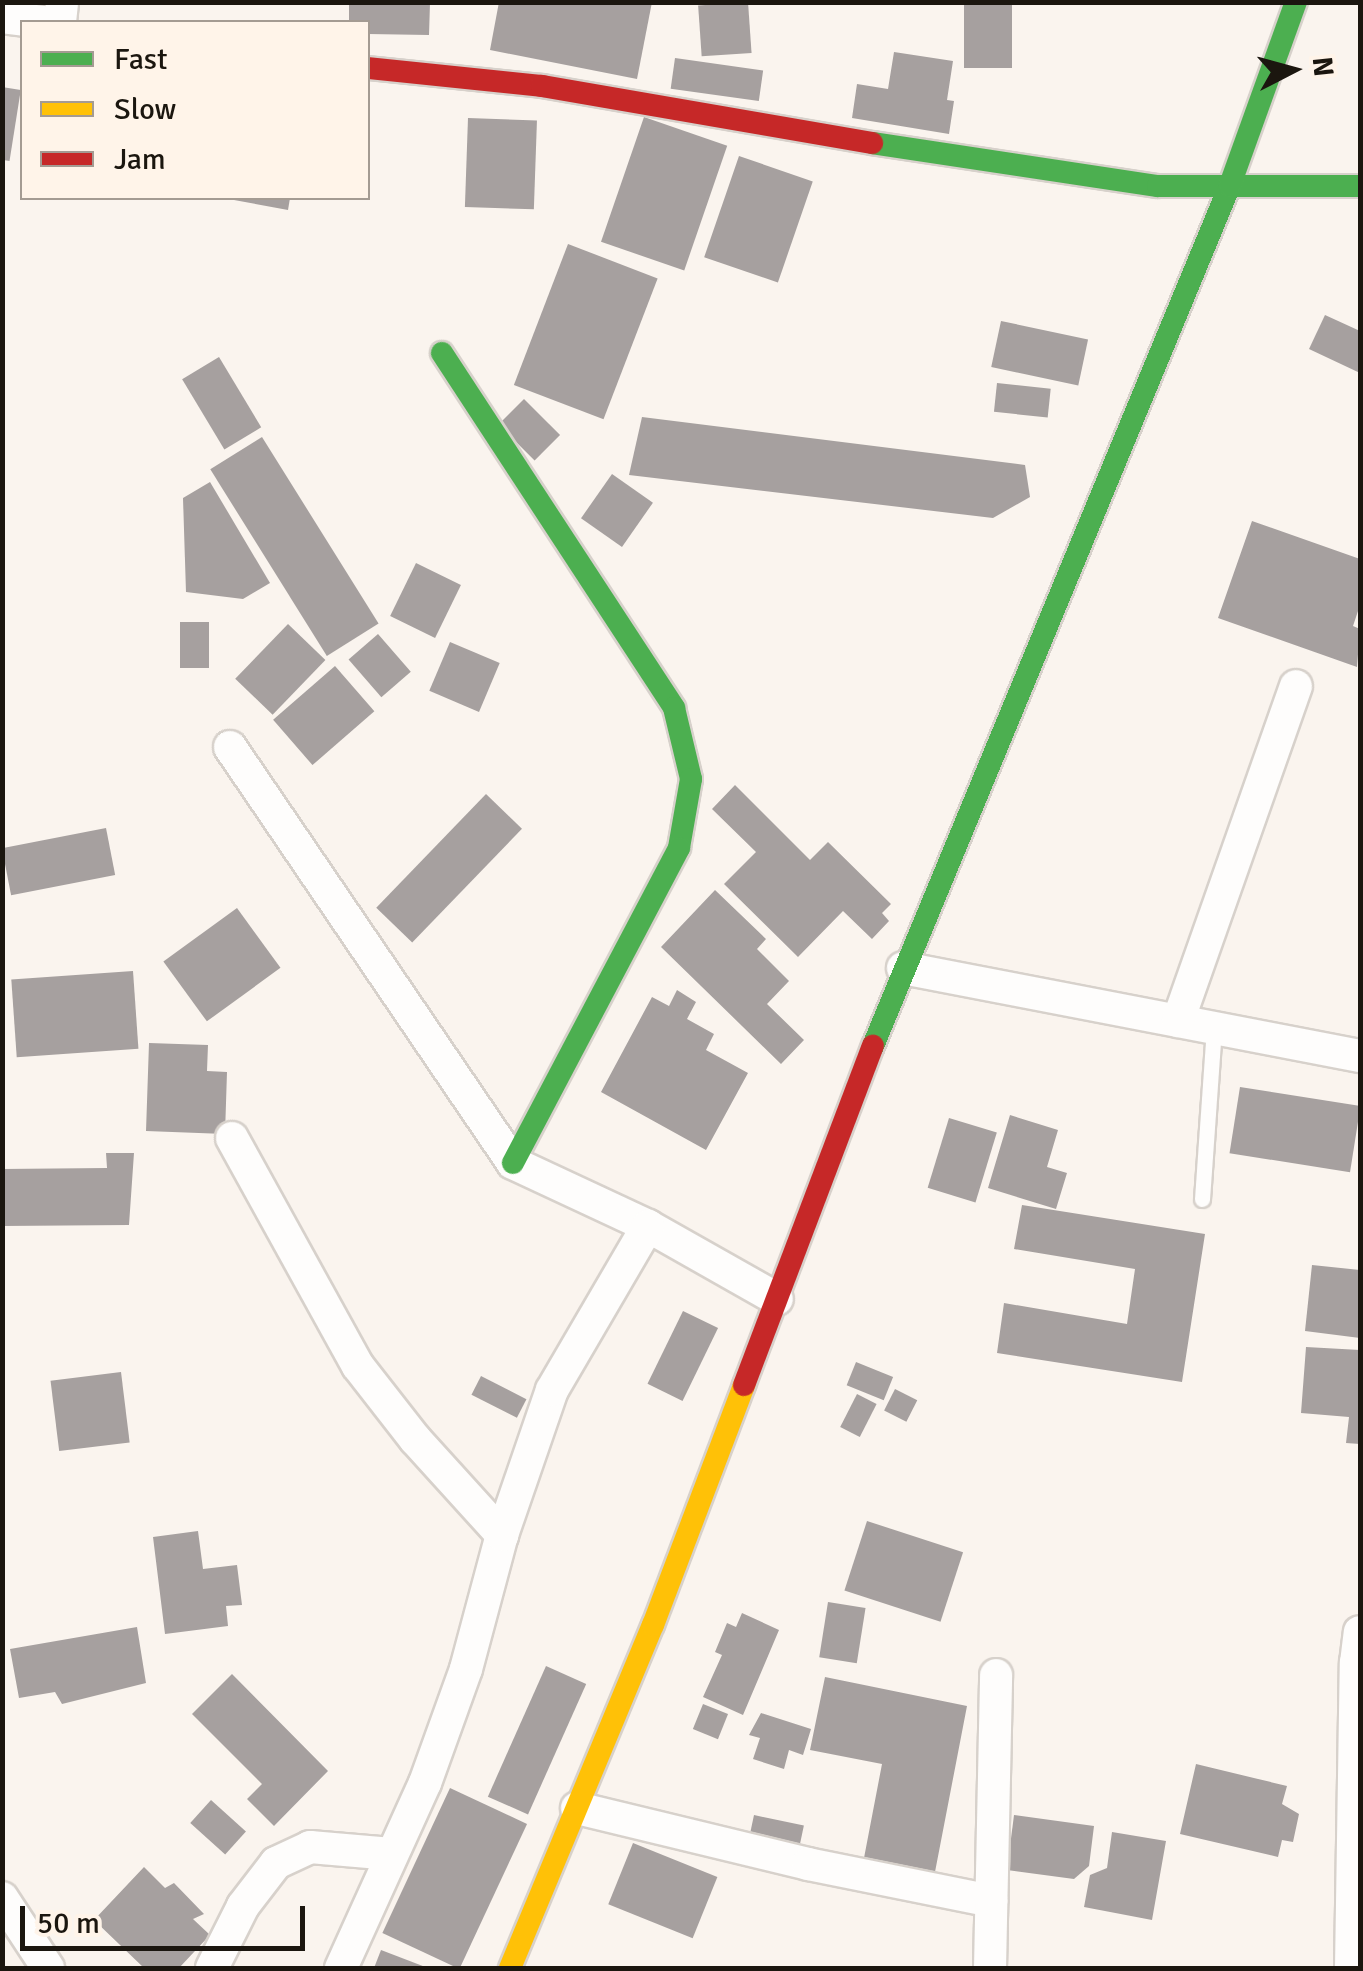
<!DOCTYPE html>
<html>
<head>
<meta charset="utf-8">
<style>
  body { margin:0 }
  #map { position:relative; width:1363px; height:1971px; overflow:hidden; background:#faf4ee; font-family:Signika,sans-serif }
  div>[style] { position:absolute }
  .building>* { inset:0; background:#a6a09f; transform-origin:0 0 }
  .roads { filter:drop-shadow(2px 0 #d7d1cb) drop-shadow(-2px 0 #d7d1cb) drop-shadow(0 2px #d7d1cb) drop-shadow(0 -2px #d7d1cb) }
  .lane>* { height:15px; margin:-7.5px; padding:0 7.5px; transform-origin:7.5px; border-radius:7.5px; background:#fefdfc }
  .street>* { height:32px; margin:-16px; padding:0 16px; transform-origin:16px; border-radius:16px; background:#fefdfc }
  .fast>* { height:22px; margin:-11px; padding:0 11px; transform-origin:11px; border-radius:11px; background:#4caf50 }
  .slow>* { height:22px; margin:-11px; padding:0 11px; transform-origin:11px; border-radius:11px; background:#ffc107 }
  .jam>* { height:22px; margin:-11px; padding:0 11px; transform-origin:11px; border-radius:11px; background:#c62828 }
  span { translate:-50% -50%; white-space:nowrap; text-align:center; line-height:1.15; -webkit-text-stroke:10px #fff4e9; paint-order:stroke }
  .frame { position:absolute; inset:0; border:5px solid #1b160f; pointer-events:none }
  .legend { position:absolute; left:20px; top:20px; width:350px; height:180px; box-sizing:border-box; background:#fff4e9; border:2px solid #a49b92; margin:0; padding:12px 18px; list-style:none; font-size:30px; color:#1b160f }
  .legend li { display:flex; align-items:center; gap:20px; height:50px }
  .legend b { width:50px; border:2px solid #a49b92 }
  .north { position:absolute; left:1243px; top:20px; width:100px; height:100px; -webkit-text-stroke:8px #fff4e9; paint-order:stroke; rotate:84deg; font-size:28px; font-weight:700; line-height:40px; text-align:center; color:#1b160f }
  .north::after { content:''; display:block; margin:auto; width:35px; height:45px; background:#1b160f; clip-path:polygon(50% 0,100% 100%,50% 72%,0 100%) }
  .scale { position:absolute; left:20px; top:1906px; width:285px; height:45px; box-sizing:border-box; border:5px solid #1b160f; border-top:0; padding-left:12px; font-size:30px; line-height:35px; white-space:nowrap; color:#1b160f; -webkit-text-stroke:8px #fff4e9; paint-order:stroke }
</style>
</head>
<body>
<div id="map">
  <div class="building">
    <div style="clip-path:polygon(349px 2px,430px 3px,429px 35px,368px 34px,368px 22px,349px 22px)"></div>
    <div style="clip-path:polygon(499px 2px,652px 2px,637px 79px,490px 50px)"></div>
    <div style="left:748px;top:2px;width:51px;height:50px;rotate:86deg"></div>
    <div style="left:964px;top:2px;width:48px;height:66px"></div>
    <div style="clip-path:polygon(894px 52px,953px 61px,947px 100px,954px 101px,949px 134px,852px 118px,857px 84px,888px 89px)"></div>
    <div style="left:675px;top:58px;width:89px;height:31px;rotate:8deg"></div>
    <div style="left:2px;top:87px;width:19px;height:72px;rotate:9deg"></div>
    <div style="left:644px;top:117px;width:88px;height:132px;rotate:19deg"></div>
    <div style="left:468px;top:118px;width:69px;height:89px;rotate:2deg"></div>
    <div style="left:739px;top:156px;width:78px;height:107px;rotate:19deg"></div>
    <div style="clip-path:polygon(223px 198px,290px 198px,288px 210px)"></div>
    <div style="left:568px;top:244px;width:96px;height:151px;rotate:21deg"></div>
    <div style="clip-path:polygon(1325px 315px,1360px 331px,1360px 373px,1309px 349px)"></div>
    <div style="left:1001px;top:321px;width:89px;height:47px;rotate:12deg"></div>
    <div style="left:219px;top:357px;width:82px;height:43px;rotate:59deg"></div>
    <div style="left:997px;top:383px;width:54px;height:29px;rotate:6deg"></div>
    <div style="left:524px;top:399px;width:51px;height:36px;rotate:45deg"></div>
    <div style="clip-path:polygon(642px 417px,1025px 465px,1030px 497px,993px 518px,629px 475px)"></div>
    <div style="left:262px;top:437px;width:220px;height:61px;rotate:58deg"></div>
    <div style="left:612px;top:474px;width:50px;height:54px;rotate:35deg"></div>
    <div style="clip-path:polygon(210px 482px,270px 583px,243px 599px,186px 592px,183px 498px)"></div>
    <div style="clip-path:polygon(1252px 521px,1360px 559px,1360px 605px,1353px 626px,1360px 629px,1357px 667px,1218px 618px)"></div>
    <div style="left:416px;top:563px;width:50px;height:59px;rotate:26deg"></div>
    <div style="left:180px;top:622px;width:29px;height:46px"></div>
    <div style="left:288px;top:624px;width:52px;height:76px;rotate:44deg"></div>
    <div style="left:378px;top:634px;width:50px;height:39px;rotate:49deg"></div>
    <div style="left:450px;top:642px;width:54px;height:53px;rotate:23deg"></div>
    <div style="left:335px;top:666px;width:60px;height:82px;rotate:49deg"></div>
    <div style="clip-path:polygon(735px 785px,810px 860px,828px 842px,891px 904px,882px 913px,889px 921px,872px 939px,843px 911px,798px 957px,724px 884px,756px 852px,712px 809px)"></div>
    <div style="left:486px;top:794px;width:50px;height:158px;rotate:44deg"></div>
    <div style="left:106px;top:828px;width:48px;height:106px;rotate:79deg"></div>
    <div style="clip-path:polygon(715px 890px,766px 939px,757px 949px,789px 981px,767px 1004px,804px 1040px,781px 1064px,661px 947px)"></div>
    <div style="left:237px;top:908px;width:74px;height:91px;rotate:54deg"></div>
    <div style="left:133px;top:971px;width:78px;height:122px;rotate:86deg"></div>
    <div style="clip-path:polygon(677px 990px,696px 1002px,687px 1019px,714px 1034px,706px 1050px,748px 1073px,706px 1150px,601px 1092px,652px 997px,669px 1006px)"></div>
    <div style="clip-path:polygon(149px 1043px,208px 1045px,207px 1071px,227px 1072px,225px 1134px,146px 1131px)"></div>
    <div style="left:1240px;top:1087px;width:122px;height:67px;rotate:9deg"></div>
    <div style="clip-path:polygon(1010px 1115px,1058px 1130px,1047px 1167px,1067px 1173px,1056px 1209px,988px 1188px)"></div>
    <div style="left:949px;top:1118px;width:50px;height:73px;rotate:17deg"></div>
    <div style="clip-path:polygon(106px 1153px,134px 1153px,129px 1225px,2px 1226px,2px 1169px,107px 1168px)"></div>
    <div style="clip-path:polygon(1022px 1205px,1205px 1234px,1182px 1382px,997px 1353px,1004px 1303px,1127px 1324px,1135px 1269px,1014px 1249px)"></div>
    <div style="clip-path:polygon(1312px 1265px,1360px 1270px,1360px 1338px,1305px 1331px)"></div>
    <div style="left:683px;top:1311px;width:39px;height:81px;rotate:26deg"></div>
    <div style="clip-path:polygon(1306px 1347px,1360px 1350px,1360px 1444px,1346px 1443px,1349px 1417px,1301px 1413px)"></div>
    <div style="left:856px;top:1362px;width:40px;height:25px;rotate:22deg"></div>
    <div style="left:121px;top:1372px;width:71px;height:71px;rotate:83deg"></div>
    <div style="left:481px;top:1376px;width:51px;height:21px;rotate:27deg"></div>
    <div style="left:895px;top:1389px;width:25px;height:24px;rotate:27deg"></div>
    <div style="left:857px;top:1394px;width:22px;height:37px;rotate:27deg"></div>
    <div style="left:867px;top:1521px;width:101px;height:73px;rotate:18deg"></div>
    <div style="clip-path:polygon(198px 1531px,203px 1569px,237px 1565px,242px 1605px,226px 1606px,228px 1626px,165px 1634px,153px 1537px)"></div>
    <div style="left:828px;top:1602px;width:38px;height:56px;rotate:9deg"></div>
    <div style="clip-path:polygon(742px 1613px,779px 1630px,743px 1715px,703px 1697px,722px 1655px,715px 1652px,727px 1623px,736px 1627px)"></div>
    <div style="clip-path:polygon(137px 1627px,146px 1683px,62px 1704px,55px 1692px,19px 1698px,10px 1649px)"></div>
    <div style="left:546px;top:1666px;width:44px;height:143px;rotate:24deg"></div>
    <div style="clip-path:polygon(232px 1674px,328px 1771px,274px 1826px,247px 1799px,262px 1784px,192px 1714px)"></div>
    <div style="clip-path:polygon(825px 1677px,967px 1706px,935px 1872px,864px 1858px,882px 1764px,810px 1750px)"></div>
    <div style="left:703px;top:1704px;width:27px;height:27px;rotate:22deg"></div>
    <div style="clip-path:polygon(761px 1713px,811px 1729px,803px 1755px,789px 1750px,784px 1769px,753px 1759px,760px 1738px,749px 1735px)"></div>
    <div style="clip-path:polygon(1196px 1764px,1287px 1786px,1282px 1804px,1299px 1814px,1293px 1842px,1282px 1840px,1278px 1857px,1180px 1834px)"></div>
    <div style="left:450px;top:1788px;width:85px;height:160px;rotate:25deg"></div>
    <div style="left:211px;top:1800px;width:47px;height:31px;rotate:42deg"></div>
    <div style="left:754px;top:1815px;width:51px;height:26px;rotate:12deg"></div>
    <div style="clip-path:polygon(1014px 1815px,1094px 1826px,1089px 1866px,1074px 1879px,1007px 1870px)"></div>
    <div style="clip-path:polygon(1112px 1832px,1166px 1841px,1152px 1920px,1084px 1907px,1090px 1875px,1107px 1868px)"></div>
    <div style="left:633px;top:1843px;width:91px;height:66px;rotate:22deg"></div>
    <div style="clip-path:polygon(144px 1867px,165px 1888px,174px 1883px,204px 1914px,193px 1919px,210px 1935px,179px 1968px,144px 1968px,94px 1920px)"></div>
    <div style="clip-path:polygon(381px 1950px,428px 1968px,374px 1968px)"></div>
  </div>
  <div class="roads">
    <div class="lane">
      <div style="left:1202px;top:1199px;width:172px;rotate:-86deg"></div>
    </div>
    <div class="street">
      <div style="left:2px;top:17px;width:41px;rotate:7deg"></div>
      <div style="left:60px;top:22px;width:20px;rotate:-84deg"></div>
      <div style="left:230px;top:747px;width:503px;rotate:55.77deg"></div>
      <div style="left:513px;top:1163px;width:149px;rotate:25deg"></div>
      <div style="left:648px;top:1226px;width:148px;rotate:29.5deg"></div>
      <div style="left:903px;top:968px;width:465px;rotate:10.9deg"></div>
      <div style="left:1178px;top:1021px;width:355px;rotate:-70.6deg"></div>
      <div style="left:232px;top:1138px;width:260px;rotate:61.1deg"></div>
      <div style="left:358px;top:1366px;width:93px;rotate:52deg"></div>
      <div style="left:415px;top:1439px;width:130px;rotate:47.8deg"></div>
      <div style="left:577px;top:1808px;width:238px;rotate:13.6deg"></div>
      <div style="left:808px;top:1864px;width:187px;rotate:11.4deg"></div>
      <div style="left:2px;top:1898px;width:84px;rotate:56.7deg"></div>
      <div style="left:212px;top:1968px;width:69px;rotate:-63.4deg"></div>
      <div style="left:243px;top:1906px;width:54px;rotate:-52.5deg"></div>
      <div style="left:276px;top:1863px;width:38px;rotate:-25deg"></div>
      <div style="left:310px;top:1847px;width:82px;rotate:4.9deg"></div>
      <div style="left:341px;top:1968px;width:203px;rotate:-65.6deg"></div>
      <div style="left:425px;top:1783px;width:121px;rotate:-70.2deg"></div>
      <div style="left:466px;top:1669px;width:139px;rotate:-75deg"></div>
      <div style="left:502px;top:1535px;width:153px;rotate:-71deg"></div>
      <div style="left:552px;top:1390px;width:190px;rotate:-59.7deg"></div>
      <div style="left:990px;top:1968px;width:293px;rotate:-88.8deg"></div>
      <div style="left:1351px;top:1968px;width:305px;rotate:-89.1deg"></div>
      <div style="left:1356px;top:1663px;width:31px;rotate:-83deg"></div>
    </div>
    <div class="fast">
      <div style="left:872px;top:143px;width:289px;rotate:8.6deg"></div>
      <div style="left:1158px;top:186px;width:202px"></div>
      <div style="left:442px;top:353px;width:424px;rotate:56.8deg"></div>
      <div style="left:674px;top:708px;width:73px;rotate:76.5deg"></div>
      <div style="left:691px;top:779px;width:70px;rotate:99.9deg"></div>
      <div style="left:679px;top:848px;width:356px;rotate:117.8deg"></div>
      <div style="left:873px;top:1046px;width:932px;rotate:-67.48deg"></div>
      <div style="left:1230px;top:185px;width:195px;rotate:-70.2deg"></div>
    </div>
    <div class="slow">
      <div style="left:510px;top:1968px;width:372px;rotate:-67.4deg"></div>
      <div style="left:653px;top:1625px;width:257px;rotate:-69.2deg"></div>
    </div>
    <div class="jam">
      <div style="left:368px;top:68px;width:175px;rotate:5.9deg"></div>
      <div style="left:542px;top:86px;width:335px;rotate:9.8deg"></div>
      <div style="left:744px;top:1385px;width:363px;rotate:-69.2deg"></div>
    </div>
  </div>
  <div class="frame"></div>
  <ul class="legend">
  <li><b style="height:12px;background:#4caf50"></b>Fast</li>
  <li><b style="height:12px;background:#ffc107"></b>Slow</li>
  <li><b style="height:12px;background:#c62828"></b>Jam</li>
  </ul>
  <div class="north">N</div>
  <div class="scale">50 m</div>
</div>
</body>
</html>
